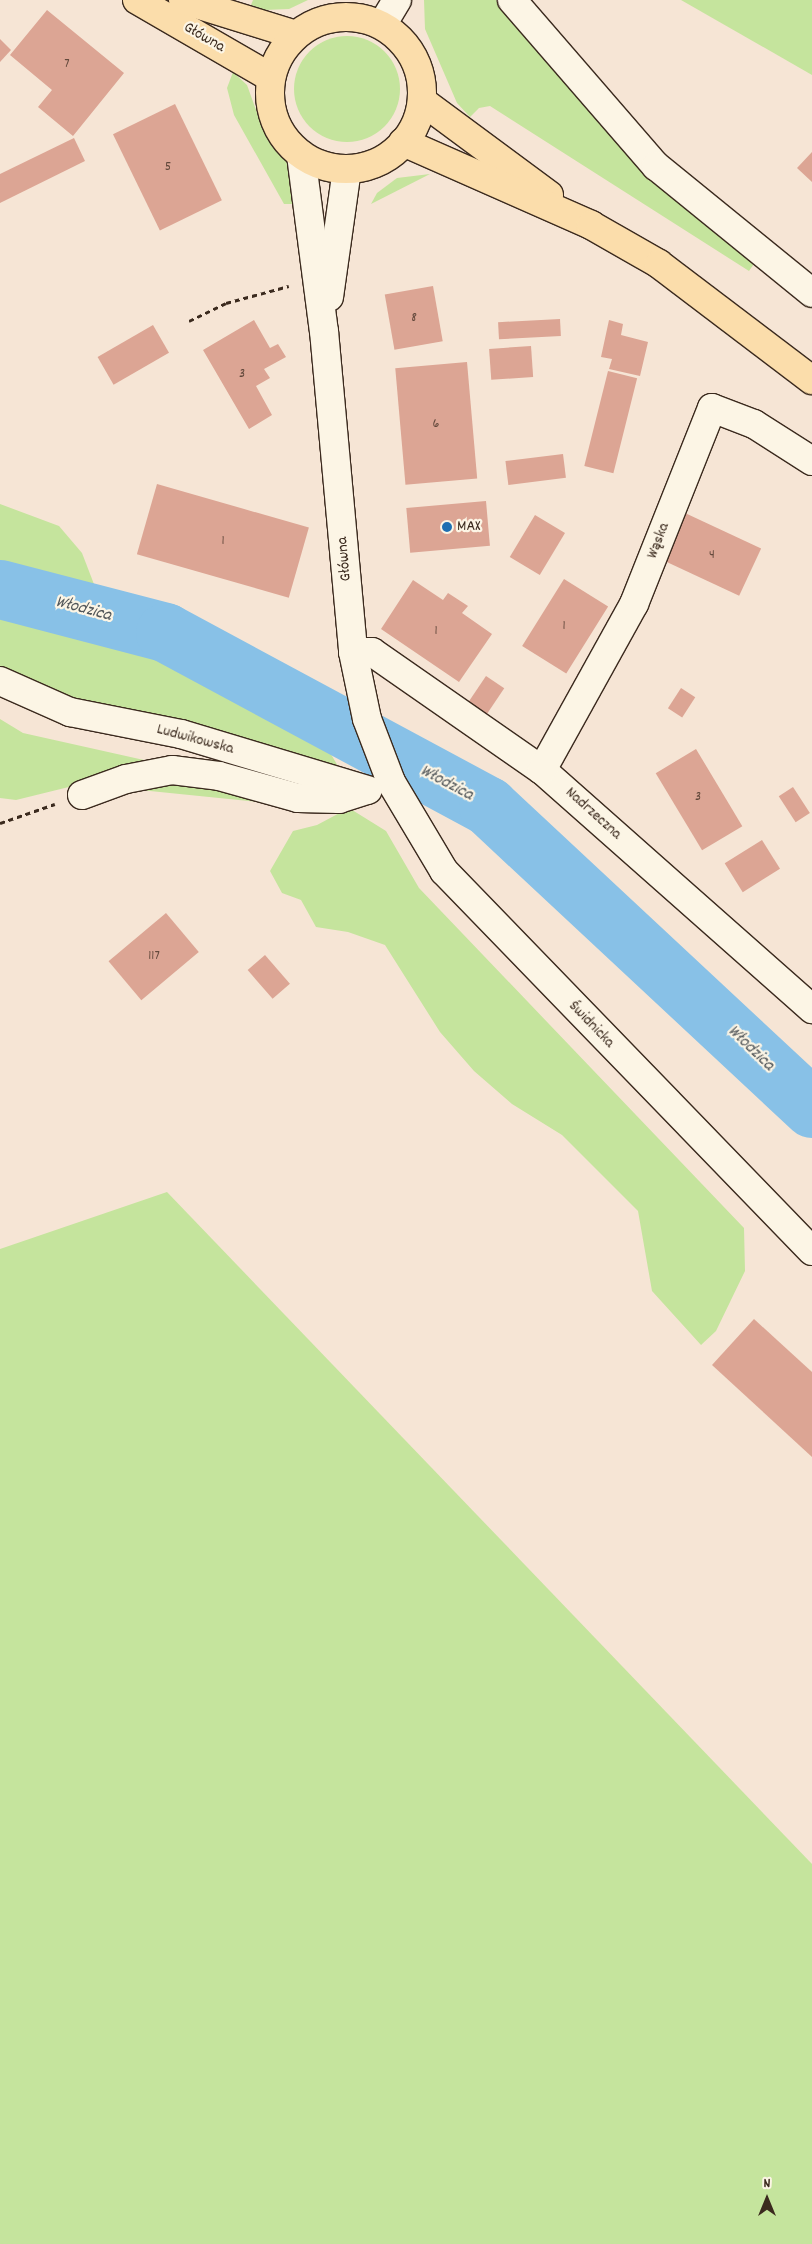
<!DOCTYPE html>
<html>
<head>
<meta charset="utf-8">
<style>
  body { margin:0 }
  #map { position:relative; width:812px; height:2244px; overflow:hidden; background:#f6e5d5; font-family:Dekko,sans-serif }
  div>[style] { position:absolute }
  .green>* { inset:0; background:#c5e49d }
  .round { border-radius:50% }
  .river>* { height:59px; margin:-29.5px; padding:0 29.5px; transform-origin:29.5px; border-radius:29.5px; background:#88c1e7 }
  .building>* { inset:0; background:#dca594; transform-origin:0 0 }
  .path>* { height:3px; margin-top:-1.5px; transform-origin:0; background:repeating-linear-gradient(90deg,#3b2a1e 0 5px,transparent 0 9px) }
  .roads { filter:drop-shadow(1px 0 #3b2a1e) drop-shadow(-1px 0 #3b2a1e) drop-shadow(0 1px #3b2a1e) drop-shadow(0 -1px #3b2a1e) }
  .minor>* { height:28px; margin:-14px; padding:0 14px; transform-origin:14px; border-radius:14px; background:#fcf5e5 }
  .major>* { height:28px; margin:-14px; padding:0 14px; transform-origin:14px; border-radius:14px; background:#fbddab }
  .major>.ring { margin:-14px; padding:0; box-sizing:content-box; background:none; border:28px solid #fbddab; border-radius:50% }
  .dots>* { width:14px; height:14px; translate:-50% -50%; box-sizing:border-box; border:2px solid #fcf5e5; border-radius:50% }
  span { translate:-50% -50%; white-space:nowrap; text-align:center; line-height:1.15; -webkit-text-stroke:4.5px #fcf5e5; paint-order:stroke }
  .number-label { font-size:14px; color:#63493c }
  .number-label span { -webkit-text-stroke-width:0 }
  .street-label { font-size:16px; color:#3b2a1e }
  .poi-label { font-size:16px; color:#3b2a1e }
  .left { translate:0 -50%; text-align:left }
  .water-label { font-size:18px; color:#52575a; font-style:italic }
  .north { position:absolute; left:742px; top:2174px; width:50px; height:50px; -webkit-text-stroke:4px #fcf5e5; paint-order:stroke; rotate:0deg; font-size:14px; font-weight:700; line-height:20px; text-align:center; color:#3b2a1e }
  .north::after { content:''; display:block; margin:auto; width:18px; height:22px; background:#3b2a1e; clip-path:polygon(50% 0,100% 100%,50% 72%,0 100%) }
</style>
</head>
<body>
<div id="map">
  <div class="green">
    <div style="clip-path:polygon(253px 0,308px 0,289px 9px,264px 10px,251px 5px)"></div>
    <div style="clip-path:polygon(424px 0,496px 0,649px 175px,756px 261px,749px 271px,490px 106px,479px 108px,470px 117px,457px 103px,425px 29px)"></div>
    <div style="clip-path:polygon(681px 0,812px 0,812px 75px)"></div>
    <div class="round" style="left:294px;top:36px;width:106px;height:106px"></div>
    <div style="clip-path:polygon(233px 72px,247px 85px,264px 132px,286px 159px,294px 204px,284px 204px,234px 115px,227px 88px)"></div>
    <div style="clip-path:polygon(430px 174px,371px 204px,377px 193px,397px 178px)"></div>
    <div style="clip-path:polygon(0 504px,59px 526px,82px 553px,97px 592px,0 568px)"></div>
    <div style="clip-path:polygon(0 611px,149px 652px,325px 744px,342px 773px,0 679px)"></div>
    <div style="clip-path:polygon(0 719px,23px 733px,314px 798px,298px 806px,81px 784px,16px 800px,0 798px)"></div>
    <div style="clip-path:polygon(349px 808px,386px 831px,419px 888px,744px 1228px,745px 1271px,716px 1331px,701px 1345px,652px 1291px,638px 1211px,562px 1135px,512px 1104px,474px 1071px,440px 1032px,385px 945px,348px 932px,316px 927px,301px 900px,282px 893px,270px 871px,293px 831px,317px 825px)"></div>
    <div style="clip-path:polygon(167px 1192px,812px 1864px,812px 2244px,0 2244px,0 1249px)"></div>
  </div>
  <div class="river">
    <div style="left:0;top:589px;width:171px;rotate:14.6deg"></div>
    <div style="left:165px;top:632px;width:367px;rotate:28.3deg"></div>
    <div style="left:488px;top:806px;width:443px;rotate:43deg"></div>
  </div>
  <div class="building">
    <div style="clip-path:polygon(47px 10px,124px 73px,73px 136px,38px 107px,52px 90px,10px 55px)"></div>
    <div style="clip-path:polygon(0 39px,11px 50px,0 62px)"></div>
    <div style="left:175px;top:104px;width:107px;height:69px;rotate:64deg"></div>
    <div style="clip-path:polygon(74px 138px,85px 161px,0 203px,0 174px)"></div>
    <div style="clip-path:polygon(812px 152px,812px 182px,797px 168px)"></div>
    <div style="left:433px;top:286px;width:56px;height:49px;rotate:80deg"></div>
    <div style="left:560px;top:319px;width:17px;height:62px;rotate:87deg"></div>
    <div style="clip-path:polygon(254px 320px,270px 348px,278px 344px,286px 357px,264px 369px,270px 378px,256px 386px,272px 415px,249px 429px,203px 350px)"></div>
    <div style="clip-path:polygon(609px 320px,623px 324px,621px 335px,648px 342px,640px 376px,609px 369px,612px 359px,601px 357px)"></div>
    <div style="left:153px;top:325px;width:32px;height:64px;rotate:60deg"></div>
    <div style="left:531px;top:346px;width:31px;height:42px;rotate:86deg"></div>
    <div style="left:467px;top:362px;width:117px;height:72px;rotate:85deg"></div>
    <div style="left:608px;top:371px;width:30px;height:98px;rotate:14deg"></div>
    <div style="left:563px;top:454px;width:24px;height:58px;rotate:83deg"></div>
    <div style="left:157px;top:484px;width:158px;height:73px;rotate:16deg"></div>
    <div style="left:486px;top:501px;width:45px;height:80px;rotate:85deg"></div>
    <div style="left:685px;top:513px;width:84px;height:52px;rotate:25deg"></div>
    <div style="left:535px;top:515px;width:35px;height:49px;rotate:31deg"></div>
    <div style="left:564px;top:579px;width:52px;height:79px;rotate:32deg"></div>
    <div style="clip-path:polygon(413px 580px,443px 600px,448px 593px,468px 606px,462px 613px,492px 634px,459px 682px,381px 629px)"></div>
    <div style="left:486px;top:676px;width:22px;height:31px;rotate:34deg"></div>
    <div style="left:681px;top:688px;width:17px;height:24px;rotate:33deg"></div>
    <div style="left:696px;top:749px;width:90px;height:47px;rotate:59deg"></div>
    <div style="left:793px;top:787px;width:31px;height:17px;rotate:57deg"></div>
    <div style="left:762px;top:840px;width:34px;height:44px;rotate:58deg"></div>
    <div style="left:166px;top:913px;width:51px;height:75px;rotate:50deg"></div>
    <div style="left:265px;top:955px;width:38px;height:23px;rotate:49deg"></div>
    <div style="clip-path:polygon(754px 1319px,812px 1372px,812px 1457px,712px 1365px)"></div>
  </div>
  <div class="path">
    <div style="left:189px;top:321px;width:41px;rotate:-25.9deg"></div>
    <div style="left:226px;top:303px;width:65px;rotate:-15.1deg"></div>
    <div style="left:0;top:823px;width:58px;rotate:-19.1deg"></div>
  </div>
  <div class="roads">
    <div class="minor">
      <div style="left:512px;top:0;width:220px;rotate:49.1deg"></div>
      <div style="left:656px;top:166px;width:201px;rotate:39.1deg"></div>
      <div style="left:382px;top:25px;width:29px;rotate:-59deg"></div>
      <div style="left:301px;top:155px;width:177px;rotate:82.6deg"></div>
      <div style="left:324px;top:331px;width:322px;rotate:84.8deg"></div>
      <div style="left:353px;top:652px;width:68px;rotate:78.2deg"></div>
      <div style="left:367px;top:719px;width:67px;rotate:69.1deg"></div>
      <div style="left:391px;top:782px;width:104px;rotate:59.2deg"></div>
      <div style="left:444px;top:871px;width:529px;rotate:45.92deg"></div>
      <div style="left:329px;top:297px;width:129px;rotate:-82deg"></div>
      <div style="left:353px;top:652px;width:19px"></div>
      <div style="left:372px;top:652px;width:207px;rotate:34.8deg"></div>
      <div style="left:542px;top:770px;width:361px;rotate:41.5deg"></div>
      <div style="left:0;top:681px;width:77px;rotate:23.9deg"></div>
      <div style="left:70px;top:712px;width:113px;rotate:11.2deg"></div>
      <div style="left:181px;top:734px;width:195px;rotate:16.7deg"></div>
      <div style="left:542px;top:770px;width:190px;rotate:-61deg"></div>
      <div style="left:634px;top:604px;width:211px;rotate:-68.3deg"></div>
      <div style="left:712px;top:408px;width:45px;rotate:20.9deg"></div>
      <div style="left:754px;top:424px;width:69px;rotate:32.5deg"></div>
      <div style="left:82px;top:795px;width:47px;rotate:-20deg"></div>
      <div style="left:126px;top:779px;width:47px;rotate:-11.1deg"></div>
      <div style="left:172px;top:770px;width:47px;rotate:7.3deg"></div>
      <div style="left:219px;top:776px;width:82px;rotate:15.6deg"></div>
      <div style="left:298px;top:798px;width:41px;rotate:1.4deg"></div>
      <div style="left:339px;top:799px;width:28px;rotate:-18deg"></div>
    </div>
    <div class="major">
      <div style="left:137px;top:0;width:154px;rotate:30.1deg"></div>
      <div style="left:183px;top:0;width:118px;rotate:17.2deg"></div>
      <div class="ring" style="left:270px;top:17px;width:124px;height:124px"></div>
      <div style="left:422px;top:101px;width:158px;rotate:36.5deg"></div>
      <div style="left:403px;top:142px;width:206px;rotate:23.8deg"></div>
      <div style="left:591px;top:225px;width:78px;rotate:29.8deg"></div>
      <div style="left:659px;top:264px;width:192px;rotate:37.2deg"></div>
    </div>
  </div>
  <div class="dots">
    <div style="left:447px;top:527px;background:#1f6fb2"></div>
  </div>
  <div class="number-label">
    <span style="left:67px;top:64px">7</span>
    <span style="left:168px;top:167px">5</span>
    <span style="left:414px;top:318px">8</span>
    <span style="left:242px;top:374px">3</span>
    <span style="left:436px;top:424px">6</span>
    <span style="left:223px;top:541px">1</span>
    <span style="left:712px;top:555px">4</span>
    <span style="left:564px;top:626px">1</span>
    <span style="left:436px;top:631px">1</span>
    <span style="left:698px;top:797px">3</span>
    <span style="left:154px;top:956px">117</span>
  </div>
  <div class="street-label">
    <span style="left:204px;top:38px;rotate:30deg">Główna</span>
    <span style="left:659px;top:541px;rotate:-69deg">Wąska</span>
    <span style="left:345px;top:559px;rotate:-95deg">Główna</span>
    <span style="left:195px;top:740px;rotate:15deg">Ludwikowska</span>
    <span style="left:593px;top:814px;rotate:42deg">Nadrzeczna</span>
    <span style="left:591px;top:1025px;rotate:46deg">Świdnicka</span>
  </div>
  <div class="poi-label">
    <span class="left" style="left:457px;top:527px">MAX</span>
  </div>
  <div class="water-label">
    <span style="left:83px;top:610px;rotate:15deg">Włodzica</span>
    <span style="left:446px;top:784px;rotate:28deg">Włodzica</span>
    <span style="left:750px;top:1049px;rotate:44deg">Włodzica</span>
  </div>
  <div class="north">N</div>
</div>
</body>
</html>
